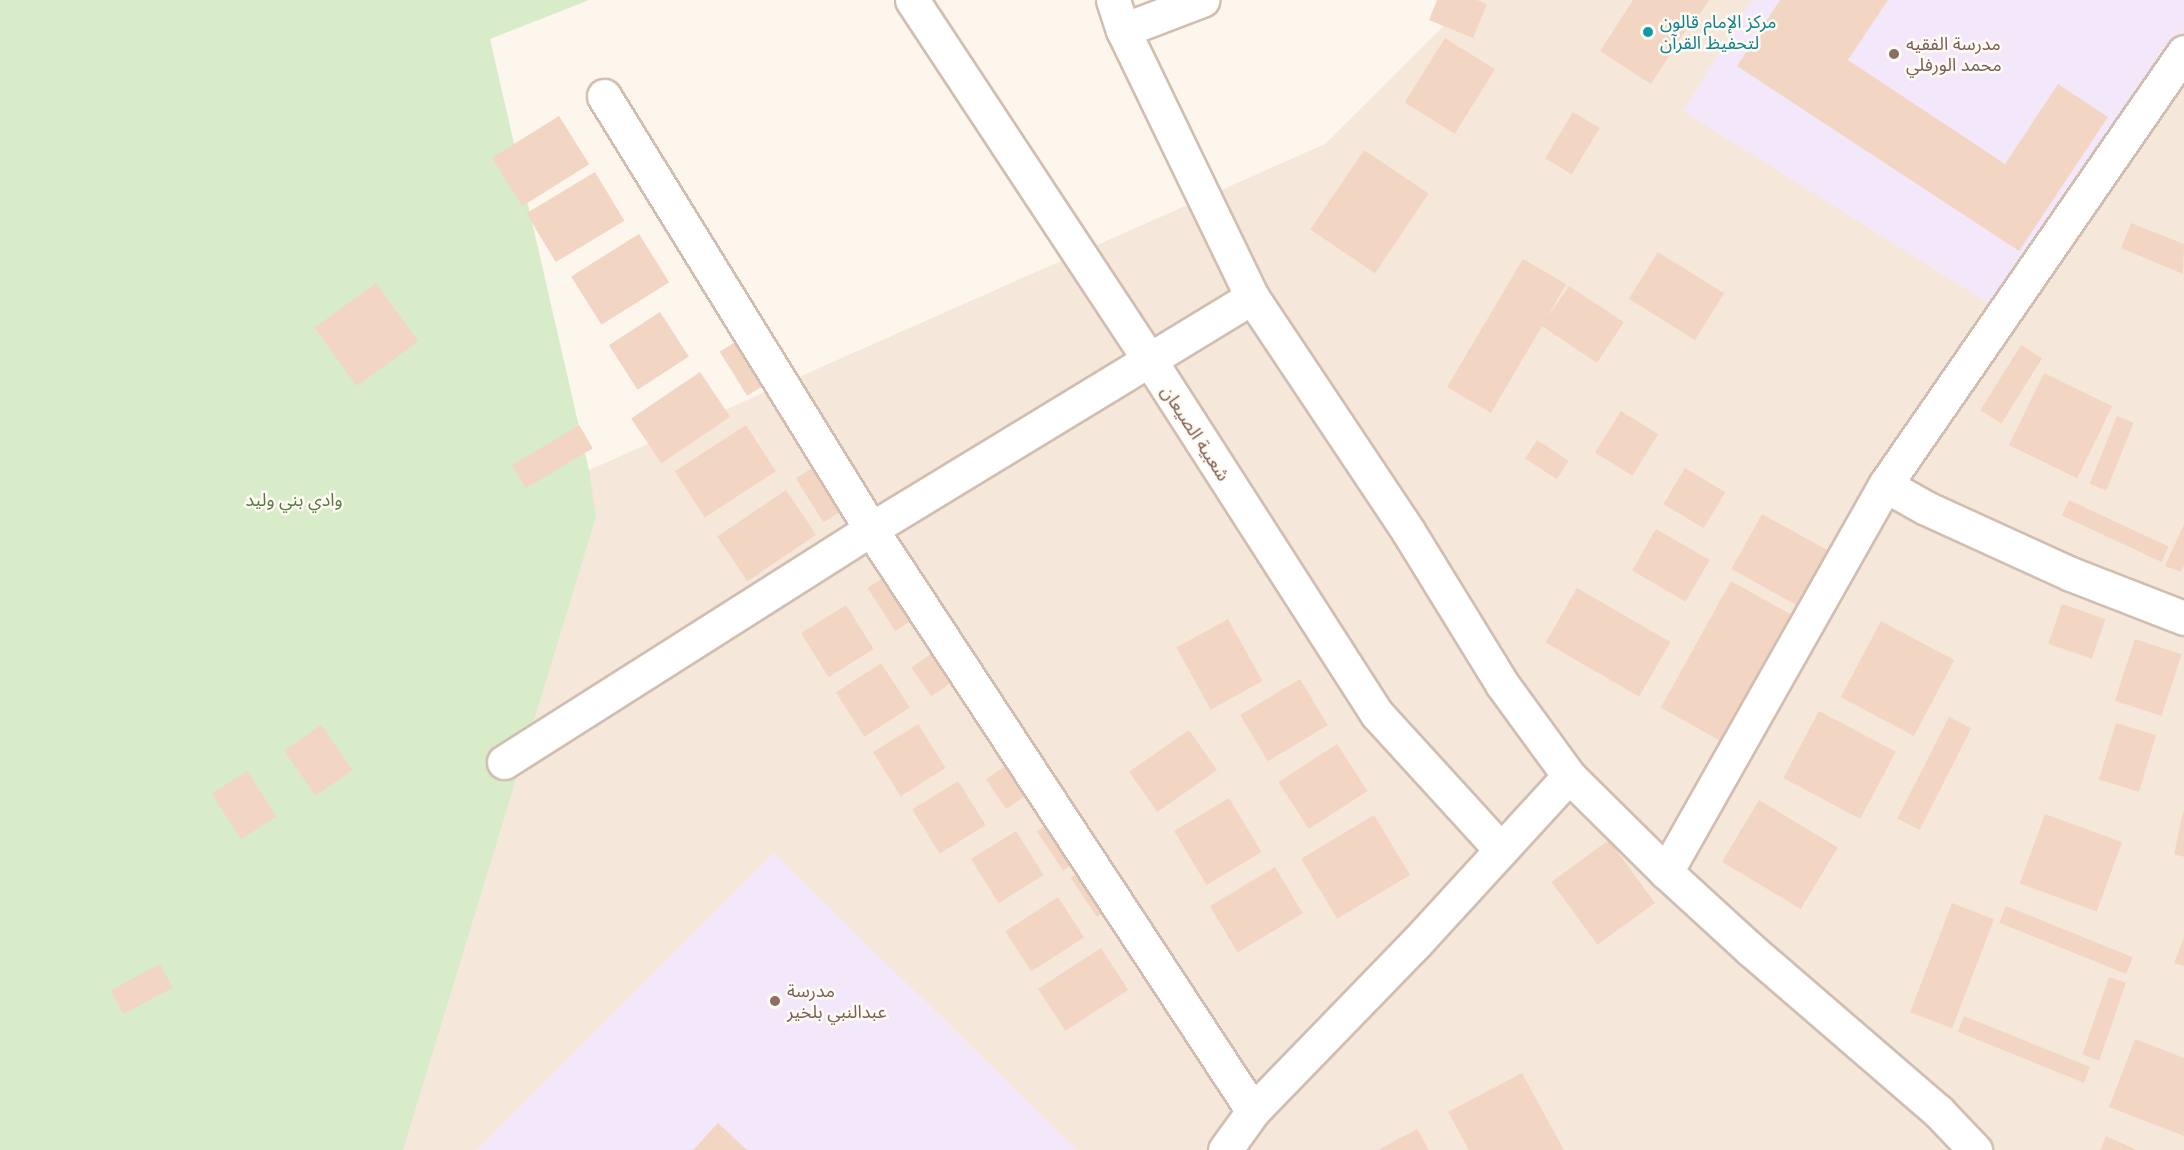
<!DOCTYPE html>
<html>
<head>
<meta charset="utf-8">
<style>
  body { margin:0 }
  #map { position:relative; width:2184px; height:1150px; overflow:hidden; background:#fdf6ec; font-family:Lato,"Noto Sans Arabic",sans-serif }
  div>[style] { position:absolute }
  .residential>* { inset:0; background:#f5e8da }
  .education>* { inset:0; background:#f3e8fa }
  .green>* { inset:0; background:#d8ecc9 }
  .building>* { inset:0; background:#f3d5c3; transform-origin:0 0 }
  .roads { filter:drop-shadow(2px 0 #d1beb0) drop-shadow(-2px 0 #d1beb0) drop-shadow(0 2px #d1beb0) drop-shadow(0 -2px #d1beb0) }
  .street>* { height:33px; margin:-16.5px; padding:0 16.5px; transform-origin:16.5px; border-radius:16.5px; background:#fff }
  .secondary>* { height:33px; margin:-16.5px; padding:0 16.5px; transform-origin:16.5px; border-radius:16.5px; background:#fff }
  .dots>* { width:16px; height:16px; translate:-50% -50%; box-sizing:border-box; border:3px solid #fffaf3; border-radius:50% }
  span { translate:-50% -50%; white-space:nowrap; text-align:center; line-height:1.15; -webkit-text-stroke:5px #fffaf3; paint-order:stroke }
  .culture-label { font-size:18px; color:#0d838f }
  .left { translate:0 -50%; text-align:left }
  .education-label { font-size:18px; color:#785e54 }
  .street-label { font-size:18px; color:#7a5c4d }
  .park-label { font-size:18px; color:#537a41 }
</style>
</head>
<body>
<div id="map">
  <div class="residential">
    <div style="clip-path:polygon(1470px 0,2184px 0,2184px 1150px,402px 1150px,589px 470px,1325px 144px)"></div>
  </div>
  <div class="education">
    <div style="clip-path:polygon(1752px 0,2184px 0,2184px 28px,1988px 303px,1683px 111px)"></div>
    <div style="clip-path:polygon(774px 853px,1077px 1150px,477px 1150px)"></div>
  </div>
  <div class="green">
    <div style="clip-path:polygon(0 0,589px 0,490px 39px,589px 470px,596px 517px,403px 1150px,0 1150px)"></div>
  </div>
  <div class="building">
    <div style="clip-path:polygon(1437px 0,1477px 0,1487px 4px,1473px 38px,1429px 20px)"></div>
    <div style="clip-path:polygon(1633px 0,1709px 0,1699px 15px,1697px 13px,1651px 84px,1600px 51px)"></div>
    <div style="clip-path:polygon(1780px 0,1888px 0,1848px 60px,2005px 164px,2058px 84px,2108px 117px,2019px 251px,1737px 66px)"></div>
    <div style="left:1445px;top:38px;width:59px;height:76px;rotate:32deg"></div>
    <div style="left:1573px;top:112px;width:31px;height:54px;rotate:31deg"></div>
    <div style="left:559px;top:116px;width:57px;height:79px;rotate:58deg"></div>
    <div style="left:1364px;top:150px;width:78px;height:96px;rotate:34deg"></div>
    <div style="left:595px;top:172px;width:57px;height:80px;rotate:59deg"></div>
    <div style="clip-path:polygon(2131px 223px,2184px 244px,2183px 274px,2121px 248px)"></div>
    <div style="left:639px;top:234px;width:57px;height:80px;rotate:58deg"></div>
    <div style="left:1658px;top:252px;width:78px;height:55px;rotate:32deg"></div>
    <div style="clip-path:polygon(1523px 259px,1566px 284px,1547px 318px,1569px 286px,1624px 322px,1597px 363px,1542px 326px,1491px 413px,1447px 387px)"></div>
    <div style="left:376px;top:283px;width:72px;height:76px;rotate:54deg"></div>
    <div style="left:660px;top:312px;width:53px;height:61px;rotate:57deg"></div>
    <div style="left:740px;top:339px;width:52px;height:24px;rotate:58deg"></div>
    <div style="left:2021px;top:345px;width:25px;height:77px;rotate:32deg"></div>
    <div style="left:700px;top:372px;width:54px;height:83px;rotate:56deg"></div>
    <div style="left:2044px;top:373px;width:76px;height:80px;rotate:26deg"></div>
    <div style="left:1621px;top:411px;width:44px;height:49px;rotate:32deg"></div>
    <div style="left:2117px;top:416px;width:18px;height:73px;rotate:22deg"></div>
    <div style="left:579px;top:425px;width:27px;height:78px;rotate:59deg"></div>
    <div style="left:746px;top:425px;width:55px;height:85px;rotate:57deg"></div>
    <div style="left:1537px;top:440px;width:38px;height:22px;rotate:33deg"></div>
    <div style="left:817px;top:465px;width:52px;height:25px;rotate:58deg"></div>
    <div style="left:1685px;top:468px;width:47px;height:42px;rotate:31deg"></div>
    <div style="left:786px;top:490px;width:54px;height:83px;rotate:56deg"></div>
    <div style="left:2069px;top:500px;width:110px;height:17px;rotate:25deg"></div>
    <div style="left:1762px;top:514px;width:79px;height:63px;rotate:29deg"></div>
    <div style="clip-path:polygon(2184px 524px,2184px 565px,2181px 572px,2165px 566px)"></div>
    <div style="left:1656px;top:529px;width:62px;height:48px;rotate:30deg"></div>
    <div style="left:886px;top:576px;width:51px;height:22px;rotate:57deg"></div>
    <div style="left:1731px;top:581px;width:71px;height:145px;rotate:29deg"></div>
    <div style="left:1577px;top:588px;width:108px;height:63px;rotate:30deg"></div>
    <div style="left:2062px;top:604px;width:46px;height:42px;rotate:19deg"></div>
    <div style="left:846px;top:605px;width:52px;height:53px;rotate:58deg"></div>
    <div style="left:1228px;top:619px;width:71px;height:59px;rotate:61deg"></div>
    <div style="left:1881px;top:621px;width:83px;height:86px;rotate:28deg"></div>
    <div style="left:2135px;top:639px;width:49px;height:65px;rotate:18deg"></div>
    <div style="left:935px;top:651px;width:35px;height:29px;rotate:55deg"></div>
    <div style="left:881px;top:663px;width:53px;height:54px;rotate:57deg"></div>
    <div style="left:1300px;top:679px;width:54px;height:70px;rotate:59deg"></div>
    <div style="left:1819px;top:711px;width:87px;height:76px;rotate:28deg"></div>
    <div style="left:1949px;top:717px;width:25px;height:114px;rotate:27deg"></div>
    <div style="left:2116px;top:723px;width:42px;height:59px;rotate:17deg"></div>
    <div style="left:918px;top:724px;width:52px;height:53px;rotate:58deg"></div>
    <div style="left:321px;top:725px;width:55px;height:45px;rotate:55deg"></div>
    <div style="left:1189px;top:730px;width:49px;height:73px;rotate:55deg"></div>
    <div style="left:1337px;top:744px;width:56px;height:70px;rotate:57deg"></div>
    <div style="left:1010px;top:763px;width:36px;height:29px;rotate:56deg"></div>
    <div style="left:247px;top:771px;width:54px;height:42px;rotate:57deg"></div>
    <div style="left:958px;top:781px;width:52px;height:54px;rotate:58deg"></div>
    <div style="left:1229px;top:798px;width:63px;height:64px;rotate:59deg"></div>
    <div style="left:1759px;top:800px;width:92px;height:72px;rotate:31deg"></div>
    <div style="clip-path:polygon(2183px 812px,2184px 812px,2184px 857px,2174px 854px)"></div>
    <div style="left:2045px;top:814px;width:82px;height:74px;rotate:20deg"></div>
    <div style="left:1374px;top:815px;width:70px;height:85px;rotate:59deg"></div>
    <div style="left:1051px;top:822px;width:47px;height:17px;rotate:56deg"></div>
    <div style="left:1016px;top:831px;width:52px;height:53px;rotate:58deg"></div>
    <div style="left:1609px;top:840px;width:78px;height:71px;rotate:54deg"></div>
    <div style="left:1275px;top:867px;width:54px;height:76px;rotate:59deg"></div>
    <div style="left:1084px;top:869px;width:47px;height:16px;rotate:56deg"></div>
    <div style="left:1058px;top:897px;width:48px;height:63px;rotate:57deg"></div>
    <div style="left:1952px;top:903px;width:45px;height:117px;rotate:21deg"></div>
    <div style="left:2006px;top:906px;width:137px;height:18px;rotate:22deg"></div>
    <div style="clip-path:polygon(2184px 937px,2184px 966px,2174px 963px)"></div>
    <div style="left:1101px;top:948px;width:50px;height:75px;rotate:57deg"></div>
    <div style="left:160px;top:964px;width:27px;height:56px;rotate:62deg"></div>
    <div style="left:2109px;top:977px;width:18px;height:82px;rotate:19deg"></div>
    <div style="left:1964px;top:1016px;width:136px;height:17px;rotate:22deg"></div>
    <div style="clip-path:polygon(2135px 1039px,2184px 1058px,2184px 1136px,2109px 1107px)"></div>
    <div style="clip-path:polygon(1522px 1073px,1564px 1150px,1469px 1150px,1448px 1112px)"></div>
    <div style="clip-path:polygon(718px 1123px,747px 1150px,693px 1150px)"></div>
    <div style="clip-path:polygon(1417px 1129px,1429px 1150px,1378px 1150px)"></div>
    <div style="clip-path:polygon(2106px 1136px,2137px 1150px,2100px 1150px)"></div>
  </div>
  <div class="roads">
    <div class="street">
      <div style="left:912px;top:0;width:430px;rotate:56.6deg"></div>
      <div style="left:1149px;top:359px;width:422px;rotate:57.3deg"></div>
      <div style="left:1377px;top:714px;width:184px;rotate:47.6deg"></div>
      <div style="left:1123px;top:30px;width:297px;rotate:64.2deg"></div>
      <div style="left:1252px;top:297px;width:281px;rotate:56.3deg"></div>
      <div style="left:1408px;top:531px;width:180px;rotate:58.4deg"></div>
      <div style="left:1502px;top:684px;width:114px;rotate:53.9deg"></div>
      <div style="left:1569px;top:776px;width:136px;rotate:44.7deg"></div>
      <div style="left:1666px;top:872px;width:114px;rotate:42.5deg"></div>
      <div style="left:1750px;top:949px;width:248px;rotate:40.8deg"></div>
      <div style="left:1938px;top:1111px;width:54px;rotate:46.5deg"></div>
      <div style="left:604px;top:96px;width:509px;rotate:58.34deg"></div>
      <div style="left:871px;top:529px;width:696px;rotate:56.72deg"></div>
      <div style="left:1885px;top:485px;width:526px;rotate:-55.37deg"></div>
      <div style="left:504px;top:762px;width:435px;rotate:-32.4deg"></div>
      <div style="left:871px;top:529px;width:446px;rotate:-31.3deg"></div>
      <div style="left:1666px;top:872px;width:445px;rotate:-60.5deg"></div>
      <div style="left:1885px;top:485px;width:47px;rotate:29.3deg"></div>
      <div style="left:1926px;top:508px;width:159px;rotate:24.5deg"></div>
      <div style="left:2071px;top:574px;width:121px;rotate:21.3deg"></div>
      <div style="left:1225px;top:1150px;width:48px;rotate:-54.3deg"></div>
      <div style="left:1253px;top:1111px;width:234px;rotate:-45.9deg"></div>
      <div style="left:1416px;top:943px;width:226px;rotate:-47.5deg"></div>
    </div>
    <div class="secondary">
      <div style="left:1113px;top:0;width:32px;rotate:72deg"></div>
      <div style="left:1123px;top:30px;width:85px;rotate:-20.8deg"></div>
    </div>
  </div>
  <div class="dots">
    <div style="left:1648px;top:32px;background:#0f9aa8"></div>
    <div style="left:1894px;top:54px;background:#8d6e63"></div>
    <div style="left:775px;top:1001px;background:#8d6e63"></div>
  </div>
  <div class="culture-label">
    <span class="left" style="left:1660px;top:32px">مركز الإمام قالون<br>لتحفيظ القرآن</span>
  </div>
  <div class="education-label">
    <span class="left" style="left:1906px;top:54px">مدرسة الفقيه<br>محمد الورفلي</span>
    <span class="left" style="left:787px;top:1001px">مدرسة<br>عبدالنبي بلخير</span>
  </div>
  <div class="street-label">
    <span style="left:1196px;top:433px;rotate:57deg">شعبية الصيعان</span>
  </div>
  <div class="park-label">
    <span style="left:294px;top:499px">وادي بني وليد</span>
  </div>
</div>
</body>
</html>
